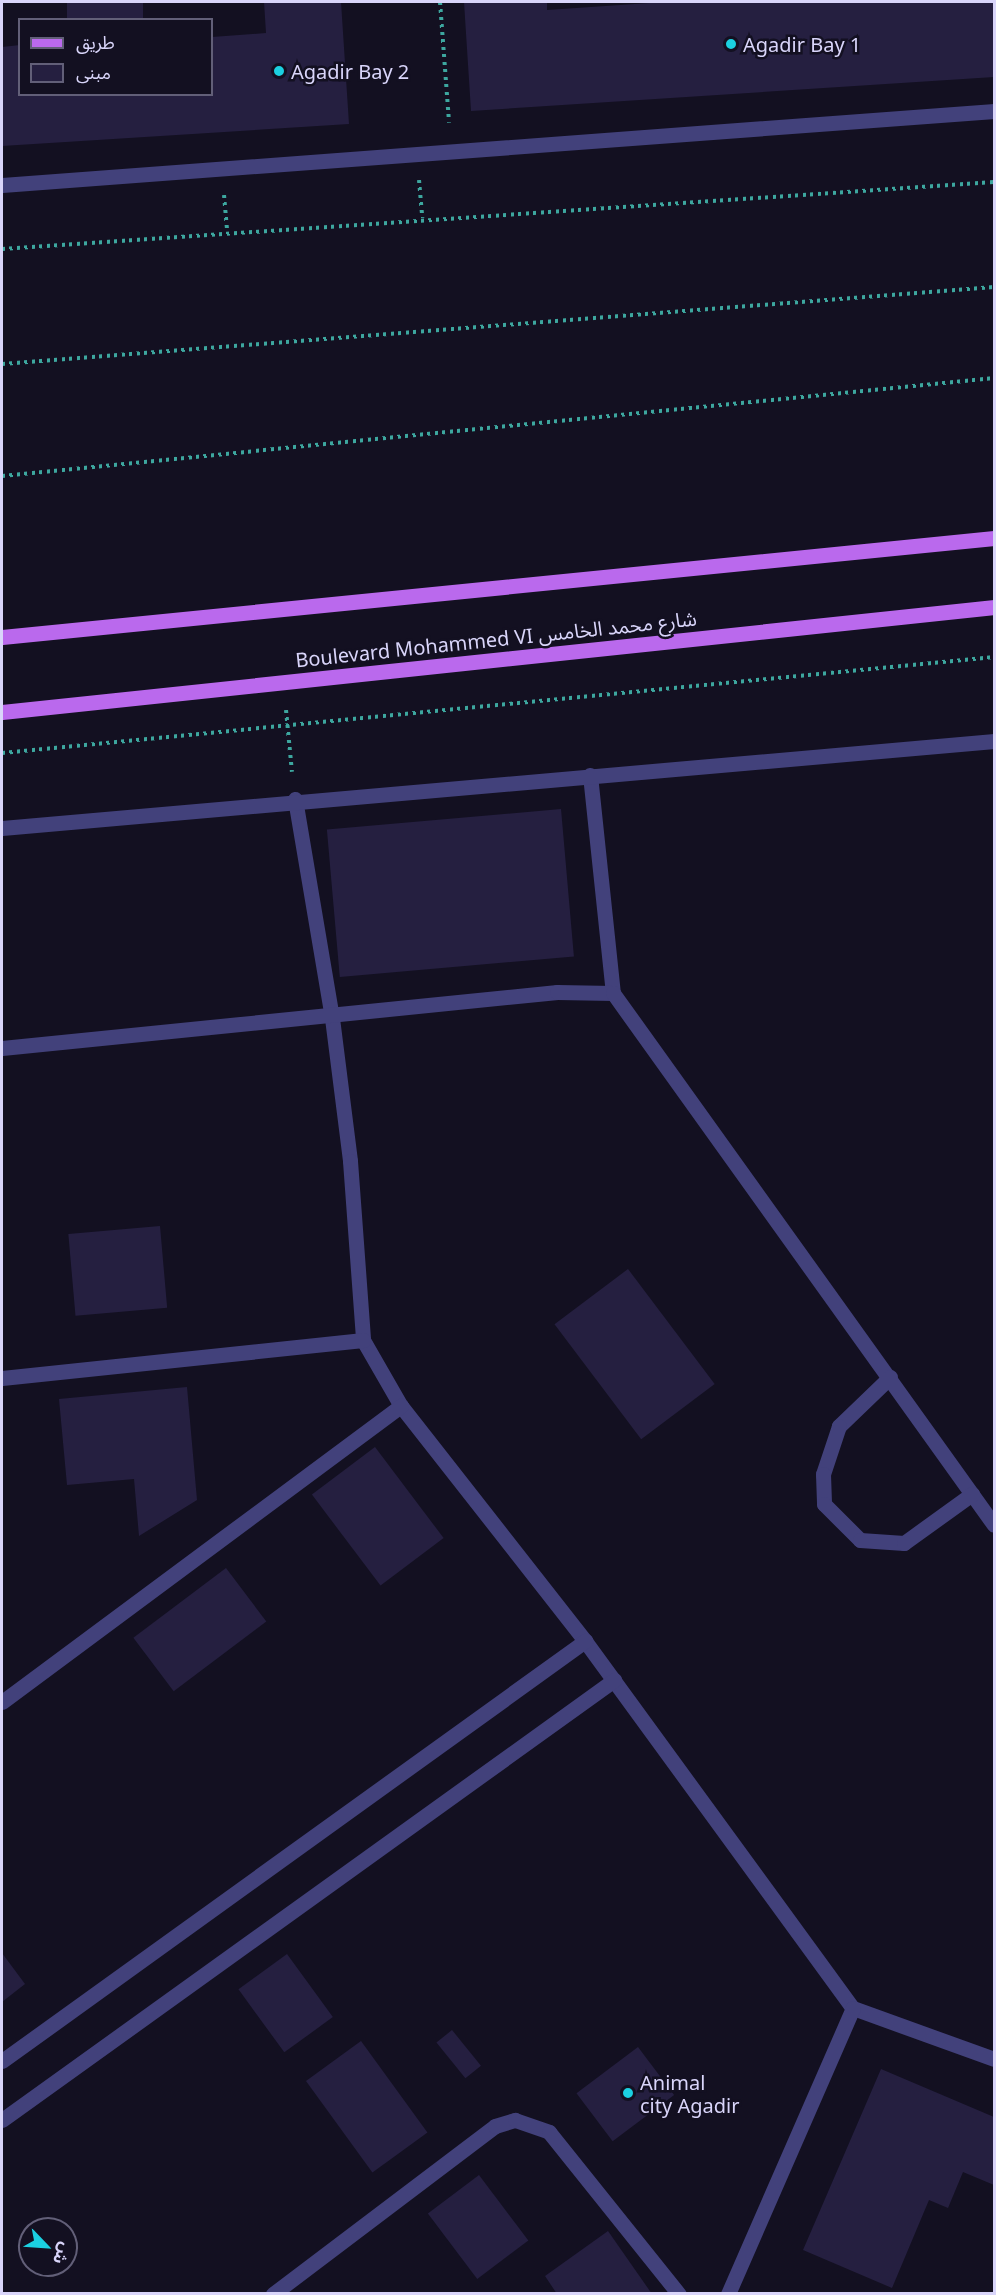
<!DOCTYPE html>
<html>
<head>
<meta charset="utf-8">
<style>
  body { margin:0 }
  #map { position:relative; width:996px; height:2295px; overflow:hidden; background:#131021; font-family:"Noto Sans","Noto Sans Arabic",sans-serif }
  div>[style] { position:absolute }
  .building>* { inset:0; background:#251f40; transform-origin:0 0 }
  .path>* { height:4px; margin-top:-2px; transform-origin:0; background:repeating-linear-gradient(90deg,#3da79f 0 3px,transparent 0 7.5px) }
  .minor>* { height:15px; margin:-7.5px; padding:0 7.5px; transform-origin:7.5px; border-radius:7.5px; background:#42417b }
  .major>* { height:15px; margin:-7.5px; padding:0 7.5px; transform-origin:7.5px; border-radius:7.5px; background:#ba69ed }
  .dots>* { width:16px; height:16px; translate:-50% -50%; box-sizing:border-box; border:3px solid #131021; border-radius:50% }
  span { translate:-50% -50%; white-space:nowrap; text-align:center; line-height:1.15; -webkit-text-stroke:5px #131021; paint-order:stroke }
  .poi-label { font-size:20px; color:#d9d5fa }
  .left { translate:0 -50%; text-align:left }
  .street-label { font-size:20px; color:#d9d5fa }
  .frame { position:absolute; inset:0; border:3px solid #d9d5fa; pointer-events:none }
  .legend { position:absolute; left:18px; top:18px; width:195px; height:78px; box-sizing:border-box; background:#131021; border:2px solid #625f78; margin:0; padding:8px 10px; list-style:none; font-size:18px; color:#d9d5fa }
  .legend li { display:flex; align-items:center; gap:12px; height:30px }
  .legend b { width:30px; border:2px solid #625f78 }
  .north { position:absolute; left:18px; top:2217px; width:60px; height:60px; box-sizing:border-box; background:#131021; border:2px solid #625f78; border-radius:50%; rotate:115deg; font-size:16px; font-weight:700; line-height:24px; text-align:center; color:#d9d5fa }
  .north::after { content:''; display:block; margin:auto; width:21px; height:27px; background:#1bd0e1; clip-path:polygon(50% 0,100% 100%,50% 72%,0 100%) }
</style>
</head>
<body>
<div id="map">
  <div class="building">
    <div style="left:67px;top:2px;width:76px;height:18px"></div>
    <div style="clip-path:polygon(264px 2px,341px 2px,349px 124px,2px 146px,2px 47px,20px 45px,20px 94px,212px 94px,212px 37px,266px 33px)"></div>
    <div style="clip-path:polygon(464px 2px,547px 2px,547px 10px,664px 2px,994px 2px,994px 77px,471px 111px)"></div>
    <div style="left:561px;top:809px;width:148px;height:235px;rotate:85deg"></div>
    <div style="left:160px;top:1226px;width:82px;height:92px;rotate:85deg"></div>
    <div style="left:628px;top:1269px;width:144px;height:92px;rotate:53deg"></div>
    <div style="clip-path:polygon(187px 1387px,197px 1500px,139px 1536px,134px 1479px,67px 1485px,59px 1399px)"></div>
    <div style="left:375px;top:1447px;width:114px;height:79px;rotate:53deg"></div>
    <div style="left:226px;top:1568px;width:67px;height:116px;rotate:53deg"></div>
    <div style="clip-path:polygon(2px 1953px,25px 1984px,2px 2002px)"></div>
    <div style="left:287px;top:1954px;width:78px;height:60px;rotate:54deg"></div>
    <div style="left:452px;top:2030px;width:46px;height:20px;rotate:51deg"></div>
    <div style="left:361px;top:2041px;width:113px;height:68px;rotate:54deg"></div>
    <div style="left:638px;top:2047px;width:60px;height:77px;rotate:53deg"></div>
    <div style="clip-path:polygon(881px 2069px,994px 2117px,994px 2185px,963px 2172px,948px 2208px,929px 2200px,892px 2288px,803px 2250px)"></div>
    <div style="left:479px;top:2175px;width:82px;height:64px;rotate:53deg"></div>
    <div style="clip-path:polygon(608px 2231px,652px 2294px,557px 2294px,545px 2276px)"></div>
  </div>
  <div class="path">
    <div style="left:440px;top:2px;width:121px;rotate:85.7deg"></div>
    <div style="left:419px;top:180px;width:38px;rotate:85deg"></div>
    <div style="left:224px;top:195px;width:36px;rotate:85deg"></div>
    <div style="left:2px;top:249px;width:994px;rotate:-3.86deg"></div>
    <div style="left:2px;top:364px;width:995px;rotate:-4.44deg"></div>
    <div style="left:2px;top:476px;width:997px;rotate:-5.64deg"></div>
    <div style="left:286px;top:710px;width:62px;rotate:84.5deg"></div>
    <div style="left:2px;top:753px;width:997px;rotate:-5.53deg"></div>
  </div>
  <div class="minor">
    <div style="left:2px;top:185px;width:995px;rotate:-4.27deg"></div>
    <div style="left:590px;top:775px;width:219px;rotate:84deg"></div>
    <div style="left:295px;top:799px;width:222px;rotate:80.4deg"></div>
    <div style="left:332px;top:1018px;width:144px;rotate:82.8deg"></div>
    <div style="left:350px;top:1161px;width:179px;rotate:85.8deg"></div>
    <div style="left:363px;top:1340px;width:76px;rotate:60.1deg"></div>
    <div style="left:401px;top:1406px;width:298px;rotate:51.9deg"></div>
    <div style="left:585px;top:1641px;width:454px;rotate:53.9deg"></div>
    <div style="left:853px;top:2008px;width:150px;rotate:19.9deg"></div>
    <div style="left:2px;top:828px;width:996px;rotate:-5.01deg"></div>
    <div style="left:2px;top:1048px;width:558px;rotate:-5.76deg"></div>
    <div style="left:557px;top:992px;width:56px;rotate:1deg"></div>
    <div style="left:613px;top:993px;width:654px;rotate:54.39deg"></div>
    <div style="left:890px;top:1377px;width:71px;rotate:136.1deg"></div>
    <div style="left:839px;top:1426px;width:51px;rotate:108.4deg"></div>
    <div style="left:823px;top:1474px;width:30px;rotate:88deg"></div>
    <div style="left:824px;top:1504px;width:51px;rotate:45deg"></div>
    <div style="left:860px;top:1540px;width:44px;rotate:3.9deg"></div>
    <div style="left:904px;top:1543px;width:84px;rotate:-35.8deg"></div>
    <div style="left:2px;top:1378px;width:363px;rotate:-6deg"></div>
    <div style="left:2px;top:1702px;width:497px;rotate:-36.6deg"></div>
    <div style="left:2px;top:2061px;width:719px;rotate:-35.77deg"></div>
    <div style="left:2px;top:2120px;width:754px;rotate:-35.71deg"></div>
    <div style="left:273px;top:2294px;width:278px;rotate:-37.1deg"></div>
    <div style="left:495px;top:2126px;width:21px;rotate:-17deg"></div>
    <div style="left:515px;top:2120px;width:36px;rotate:19deg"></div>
    <div style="left:549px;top:2132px;width:208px;rotate:51.3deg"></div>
    <div style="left:728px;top:2294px;width:312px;rotate:-66.4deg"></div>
  </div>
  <div class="major">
    <div style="left:2px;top:637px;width:997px;rotate:-5.7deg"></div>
    <div style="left:2px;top:712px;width:998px;rotate:-6.04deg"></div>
  </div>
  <div class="dots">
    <div style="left:731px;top:44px;background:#1bd0e1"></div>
    <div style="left:279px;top:71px;background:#1bd0e1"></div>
    <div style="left:628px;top:2093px;background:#1bd0e1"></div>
  </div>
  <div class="poi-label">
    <span class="left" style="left:743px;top:44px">Agadir Bay 1</span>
    <span class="left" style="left:291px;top:71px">Agadir Bay 2</span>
    <span class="left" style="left:640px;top:2094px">Animal<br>city Agadir</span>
  </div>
  <div class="street-label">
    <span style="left:496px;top:639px;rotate:-6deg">Boulevard Mohammed VI شارع محمد الخامس</span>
  </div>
  <div class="frame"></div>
  <ul class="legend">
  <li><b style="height:8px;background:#ba69ed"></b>طريق</li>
  <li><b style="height:16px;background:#251f40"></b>مبنى</li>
  </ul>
  <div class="north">ش</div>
</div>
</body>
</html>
